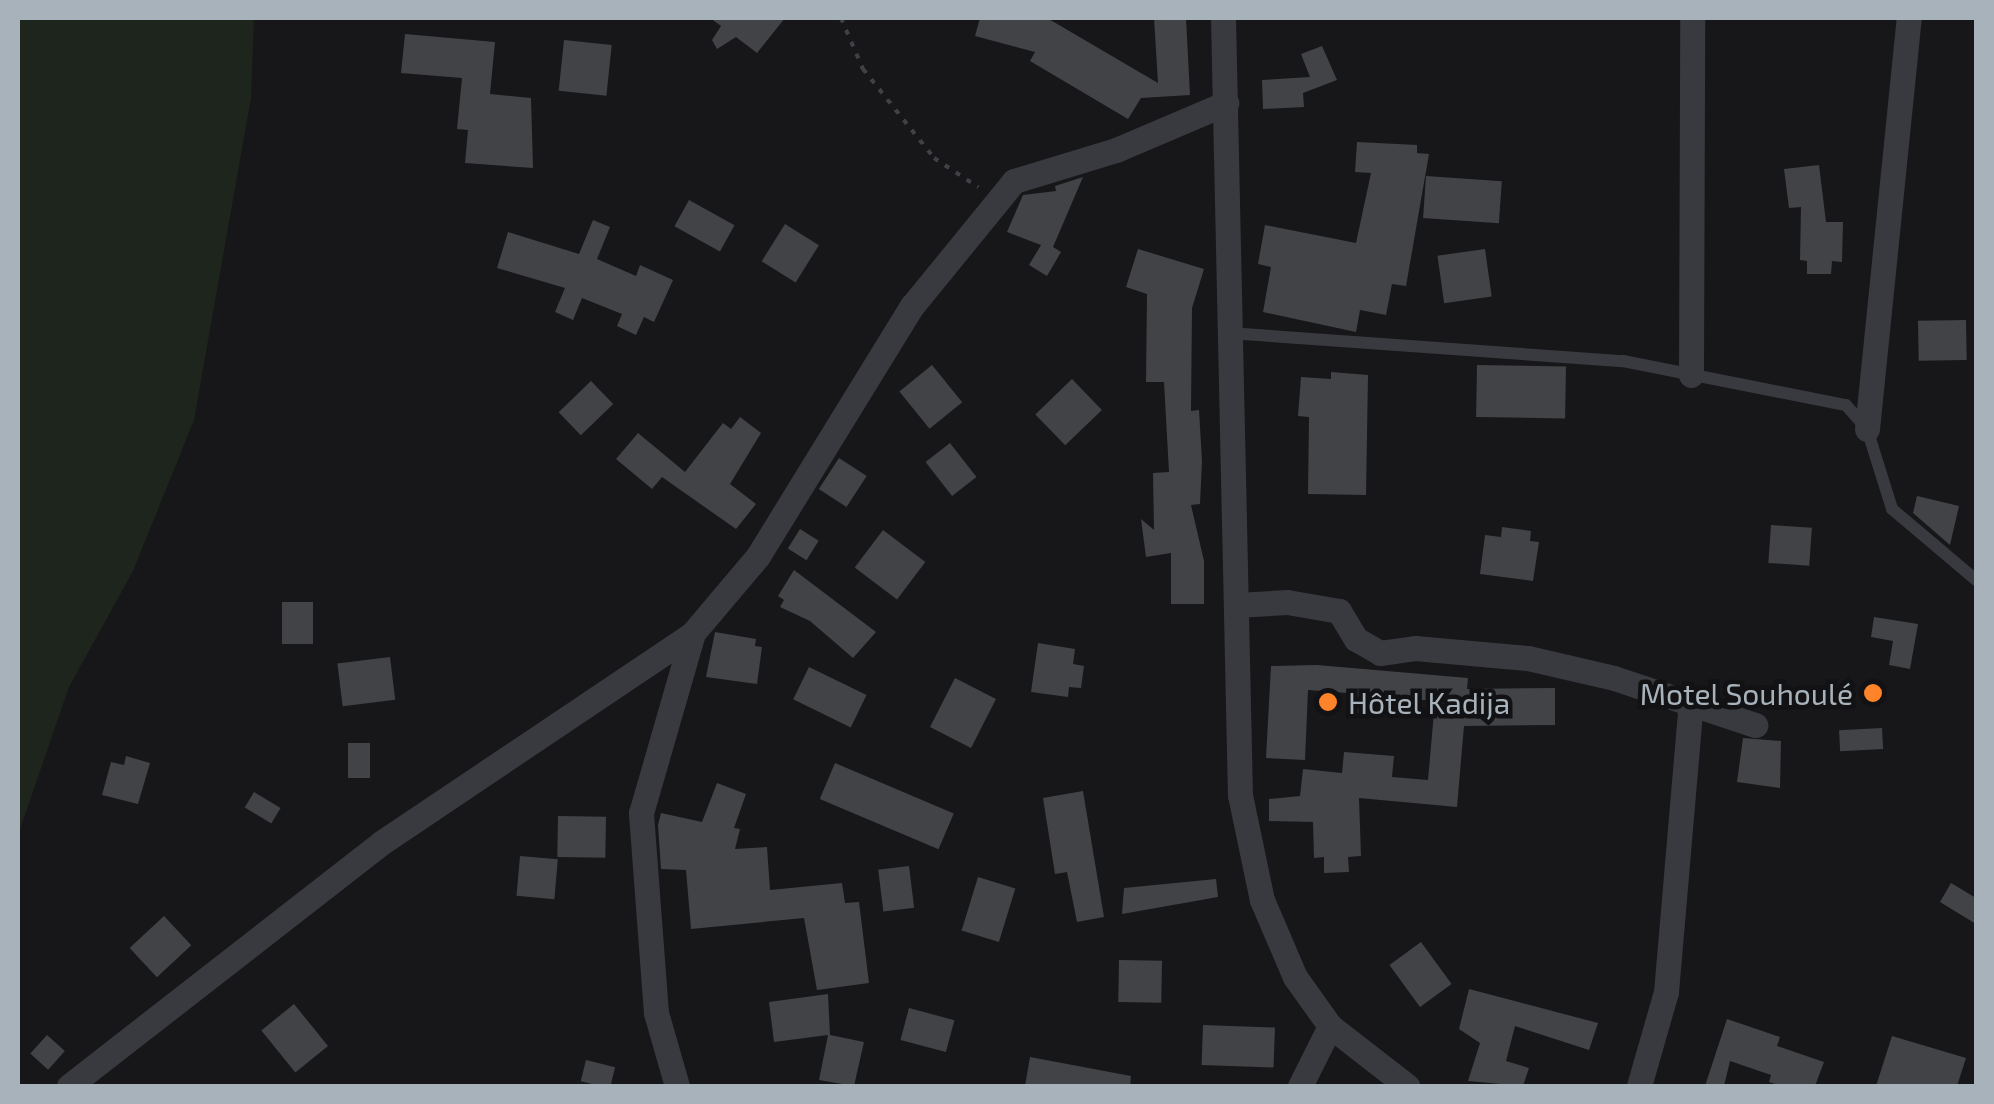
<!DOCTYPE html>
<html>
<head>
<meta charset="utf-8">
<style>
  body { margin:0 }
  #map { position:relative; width:1994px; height:1104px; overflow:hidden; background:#171719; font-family:"Exo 2",sans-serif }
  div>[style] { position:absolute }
  .green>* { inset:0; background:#1d251c }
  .building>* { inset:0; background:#414346; transform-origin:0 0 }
  .path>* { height:4px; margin-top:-2px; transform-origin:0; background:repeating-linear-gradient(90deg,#3e4246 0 5px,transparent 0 13px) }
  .lane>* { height:12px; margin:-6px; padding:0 6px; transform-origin:6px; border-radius:6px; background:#383a3f }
  .street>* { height:25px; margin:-12.5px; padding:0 12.5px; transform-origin:12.5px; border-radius:12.5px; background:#383a3f }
  .dots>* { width:28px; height:28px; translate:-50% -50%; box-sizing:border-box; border:5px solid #121214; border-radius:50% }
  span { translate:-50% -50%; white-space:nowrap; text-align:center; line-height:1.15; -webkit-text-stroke:9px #121214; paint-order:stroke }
  .poi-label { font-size:30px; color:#a8b2ba }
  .right { translate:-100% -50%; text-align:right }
  .left { translate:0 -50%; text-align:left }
  .frame { position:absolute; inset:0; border:20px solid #a8b2ba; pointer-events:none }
</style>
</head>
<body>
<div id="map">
  <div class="green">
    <div style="clip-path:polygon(18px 18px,254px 18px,251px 98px,194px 420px,133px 571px,69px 687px,18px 835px)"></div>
  </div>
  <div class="building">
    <div style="clip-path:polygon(710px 18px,785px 18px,757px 53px,736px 37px,717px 49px,712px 40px,721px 26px)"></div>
    <div style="clip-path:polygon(980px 18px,1047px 18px,1158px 83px,1154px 18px,1186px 18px,1190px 95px,1141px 98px,1128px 119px,1030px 61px,1035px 52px,975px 36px)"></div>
    <div style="clip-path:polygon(405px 34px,495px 42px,490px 94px,531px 98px,533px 168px,465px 163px,468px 130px,457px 129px,462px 78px,401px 73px)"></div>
    <div style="left:564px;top:40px;width:48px;height:51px;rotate:6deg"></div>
    <div style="clip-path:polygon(1322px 46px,1337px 80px,1303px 93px,1304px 107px,1263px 109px,1262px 80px,1310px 77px,1301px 54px)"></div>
    <div style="clip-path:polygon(1357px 142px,1417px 145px,1417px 153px,1429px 154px,1406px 286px,1392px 284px,1386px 315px,1360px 310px,1356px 332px,1263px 312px,1271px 267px,1258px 264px,1265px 225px,1356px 243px,1371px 173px,1355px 172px)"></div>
    <div style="clip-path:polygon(1819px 165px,1826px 222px,1843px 222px,1842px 262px,1832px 261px,1831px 274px,1807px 274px,1807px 261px,1800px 260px,1801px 207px,1789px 208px,1784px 169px)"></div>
    <div style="left:1426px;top:176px;width:76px;height:42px;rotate:4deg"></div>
    <div style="clip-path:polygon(1083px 177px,1053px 247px,1061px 252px,1047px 276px,1029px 265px,1041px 245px,1007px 232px,1023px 195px,1056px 191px,1055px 186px)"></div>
    <div style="left:689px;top:200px;width:52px;height:30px;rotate:29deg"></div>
    <div style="clip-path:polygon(593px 220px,610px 227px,597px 259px,636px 276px,640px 265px,673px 280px,654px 322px,644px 317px,636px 335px,617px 326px,622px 314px,582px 298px,573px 320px,555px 312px,565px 288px,497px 268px,508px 232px,579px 254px)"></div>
    <div style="left:785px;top:224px;width:40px;height:44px;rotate:32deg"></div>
    <div style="clip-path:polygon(1138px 249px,1204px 269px,1192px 308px,1191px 411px,1199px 410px,1202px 461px,1200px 504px,1191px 505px,1204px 561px,1204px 604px,1171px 604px,1171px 553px,1146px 557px,1141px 519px,1154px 530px,1153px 473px,1169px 472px,1164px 382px,1146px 382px,1147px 294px,1126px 287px)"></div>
    <div style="left:1485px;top:249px;width:48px;height:48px;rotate:82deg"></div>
    <div style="left:1966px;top:320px;width:40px;height:48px;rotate:89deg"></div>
    <div style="left:932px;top:365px;width:48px;height:42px;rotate:51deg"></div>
    <div style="left:1477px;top:365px;width:89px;height:52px;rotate:1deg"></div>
    <div style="clip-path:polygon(1331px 372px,1368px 375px,1366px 495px,1308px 494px,1309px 417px,1298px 416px,1301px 377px,1331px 379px)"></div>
    <div style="left:1072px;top:379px;width:43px;height:51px;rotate:46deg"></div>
    <div style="left:591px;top:381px;width:32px;height:45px;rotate:46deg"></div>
    <div style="clip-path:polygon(740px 417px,761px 433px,730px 484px,756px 504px,736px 529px,662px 477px,652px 489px,616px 459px,638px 433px,685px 472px,723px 423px,731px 429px)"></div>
    <div style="left:950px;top:443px;width:43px;height:31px;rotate:52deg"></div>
    <div style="left:839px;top:458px;width:33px;height:37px;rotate:33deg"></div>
    <div style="clip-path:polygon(1917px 496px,1959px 506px,1950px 545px,1913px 513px)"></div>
    <div style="left:1771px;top:525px;width:41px;height:38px;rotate:4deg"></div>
    <div style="clip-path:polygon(1502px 527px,1531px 531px,1530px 541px,1539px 542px,1533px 581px,1480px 574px,1485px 535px,1501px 537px)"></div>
    <div style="left:800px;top:529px;width:22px;height:23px;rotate:32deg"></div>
    <div style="left:883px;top:530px;width:53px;height:47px;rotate:37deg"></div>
    <div style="clip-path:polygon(794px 570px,876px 632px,853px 658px,810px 621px,780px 607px,784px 600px,778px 596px)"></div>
    <div style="left:282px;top:602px;width:31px;height:42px"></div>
    <div style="clip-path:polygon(1874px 617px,1918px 624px,1910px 669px,1889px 665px,1893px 641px,1871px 637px)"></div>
    <div style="clip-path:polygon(715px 632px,756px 639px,755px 646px,762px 647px,757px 684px,706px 677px)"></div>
    <div style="clip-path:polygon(1038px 643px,1075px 649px,1073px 664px,1084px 666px,1081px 688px,1069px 687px,1068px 697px,1031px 692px)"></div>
    <div style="left:390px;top:657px;width:43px;height:53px;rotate:83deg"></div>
    <div style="clip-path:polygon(1317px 665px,1468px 678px,1467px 689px,1555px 688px,1555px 725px,1464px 726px,1457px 807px,1359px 798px,1361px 856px,1348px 857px,1349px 872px,1324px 873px,1324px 857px,1314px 858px,1313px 822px,1269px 821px,1269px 799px,1300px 796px,1303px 769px,1342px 773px,1344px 752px,1394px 756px,1392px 777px,1428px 780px,1435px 701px,1400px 698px,1398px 716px,1347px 712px,1348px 693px,1308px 690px,1305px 760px,1266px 758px,1271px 666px)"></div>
    <div style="left:809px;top:667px;width:64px;height:36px;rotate:26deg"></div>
    <div style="left:955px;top:678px;width:46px;height:55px;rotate:27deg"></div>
    <div style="left:1882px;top:728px;width:21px;height:43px;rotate:87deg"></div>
    <div style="clip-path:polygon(1743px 738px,1781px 741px,1780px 788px,1737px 782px)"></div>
    <div style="left:348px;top:743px;width:22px;height:35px"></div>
    <div style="clip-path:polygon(126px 756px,150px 763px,138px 804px,102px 795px,111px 762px,124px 765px)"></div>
    <div style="left:835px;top:763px;width:129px;height:39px;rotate:23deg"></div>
    <div style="clip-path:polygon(717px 783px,746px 794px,734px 828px,740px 829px,735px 849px,767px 847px,770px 890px,842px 883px,845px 903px,859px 902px,869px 983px,817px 990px,804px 918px,691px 929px,686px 870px,661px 869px,658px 825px,661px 813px,702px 822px)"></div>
    <div style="clip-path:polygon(1083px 791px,1104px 917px,1077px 922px,1067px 872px,1055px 874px,1043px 798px)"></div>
    <div style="left:254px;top:792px;width:31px;height:18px;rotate:31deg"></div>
    <div style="left:558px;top:816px;width:48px;height:41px;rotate:1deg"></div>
    <div style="left:520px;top:856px;width:38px;height:40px;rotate:5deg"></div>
    <div style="left:909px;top:866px;width:42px;height:31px;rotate:83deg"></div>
    <div style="left:978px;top:877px;width:39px;height:56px;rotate:17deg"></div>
    <div style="clip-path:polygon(1216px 879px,1218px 897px,1122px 914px,1124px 888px)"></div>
    <div style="clip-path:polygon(1951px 883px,1976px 898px,1976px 924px,1940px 902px)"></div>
    <div style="left:164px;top:916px;width:40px;height:47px;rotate:47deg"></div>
    <div style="left:1421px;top:942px;width:52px;height:39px;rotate:54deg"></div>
    <div style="left:1119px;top:960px;width:43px;height:42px;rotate:1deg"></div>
    <div style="clip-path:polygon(1469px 989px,1598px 1023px,1589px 1050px,1515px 1026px,1506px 1061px,1529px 1068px,1523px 1086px,1468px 1081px,1480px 1043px,1459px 1029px)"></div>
    <div style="clip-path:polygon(828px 994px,830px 1035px,864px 1042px,854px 1086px,819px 1080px,828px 1035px,774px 1042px,769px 1002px)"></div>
    <div style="left:294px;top:1004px;width:54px;height:42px;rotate:51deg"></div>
    <div style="left:909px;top:1008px;width:47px;height:33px;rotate:15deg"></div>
    <div style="clip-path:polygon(1727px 1019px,1780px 1037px,1777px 1046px,1824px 1062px,1815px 1086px,1781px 1086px,1769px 1082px,1771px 1075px,1730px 1061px,1724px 1086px,1705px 1086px)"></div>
    <div style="left:1203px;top:1025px;width:72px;height:40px;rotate:2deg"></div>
    <div style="left:47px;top:1035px;width:24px;height:25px;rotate:42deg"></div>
    <div style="clip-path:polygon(1892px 1036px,1966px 1058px,1957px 1086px,1876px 1086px)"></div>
    <div style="clip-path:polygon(1030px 1057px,1131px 1076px,1130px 1086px,1025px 1086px)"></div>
    <div style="left:586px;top:1060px;width:30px;height:22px;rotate:14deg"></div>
  </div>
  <div class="path">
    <div style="left:841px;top:18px;width:56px;rotate:66.7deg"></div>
    <div style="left:863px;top:69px;width:114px;rotate:51.4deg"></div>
    <div style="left:934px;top:158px;width:53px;rotate:33.4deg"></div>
  </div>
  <div class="lane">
    <div style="left:1229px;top:333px;width:395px;rotate:4.1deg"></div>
    <div style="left:1623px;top:361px;width:227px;rotate:11.2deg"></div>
    <div style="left:1846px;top:405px;width:32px;rotate:49deg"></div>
    <div style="left:1867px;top:429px;width:84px;rotate:72.6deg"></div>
    <div style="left:1892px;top:509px;width:110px;rotate:40.2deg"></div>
  </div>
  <div class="street">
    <div style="left:1223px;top:18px;width:777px;rotate:88.75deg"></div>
    <div style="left:1240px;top:795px;width:107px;rotate:78.2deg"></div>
    <div style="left:1262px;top:900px;width:84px;rotate:66.8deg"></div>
    <div style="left:1295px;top:977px;width:60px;rotate:54.5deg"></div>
    <div style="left:1330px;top:1026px;width:98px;rotate:37.9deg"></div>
    <div style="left:1691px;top:375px;width:357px;rotate:-89.8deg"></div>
    <div style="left:1867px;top:429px;width:413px;rotate:-84.2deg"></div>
    <div style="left:1237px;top:605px;width:50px;rotate:-3.4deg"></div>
    <div style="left:1287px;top:602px;width:53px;rotate:9.8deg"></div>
    <div style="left:1339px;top:611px;width:33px;rotate:59deg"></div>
    <div style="left:1356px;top:639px;width:28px;rotate:30deg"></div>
    <div style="left:1380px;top:653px;width:35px;rotate:-8deg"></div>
    <div style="left:1415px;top:648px;width:113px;rotate:5.1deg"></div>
    <div style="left:1528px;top:658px;width:88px;rotate:13.1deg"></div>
    <div style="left:1614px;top:678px;width:149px;rotate:18.4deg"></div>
    <div style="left:69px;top:1086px;width:395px;rotate:-37.9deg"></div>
    <div style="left:381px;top:843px;width:376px;rotate:-33.9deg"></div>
    <div style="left:693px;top:633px;width:101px;rotate:-49.8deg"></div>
    <div style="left:758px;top:556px;width:294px;rotate:-58.4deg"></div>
    <div style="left:912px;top:306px;width:161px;rotate:-50.8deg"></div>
    <div style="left:1014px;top:181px;width:107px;rotate:-16.9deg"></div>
    <div style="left:1116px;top:150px;width:120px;rotate:-23.1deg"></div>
    <div style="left:677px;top:1086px;width:76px;rotate:-106deg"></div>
    <div style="left:656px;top:1013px;width:201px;rotate:-94.3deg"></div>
    <div style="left:641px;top:813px;width:187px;rotate:-73.9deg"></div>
    <div style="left:1300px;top:1086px;width:67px;rotate:-63.4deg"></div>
    <div style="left:1639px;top:1086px;width:98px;rotate:-74deg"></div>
    <div style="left:1666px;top:992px;width:290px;rotate:-85.1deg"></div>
  </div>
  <div class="dots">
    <div style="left:1873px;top:693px;background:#ff8429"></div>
    <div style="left:1328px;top:702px;background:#ff8429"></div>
  </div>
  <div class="poi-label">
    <span class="right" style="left:1853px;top:693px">Motel Souhoulé</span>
    <span class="left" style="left:1348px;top:702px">Hôtel Kadija</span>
  </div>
  <div class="frame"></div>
</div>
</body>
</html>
